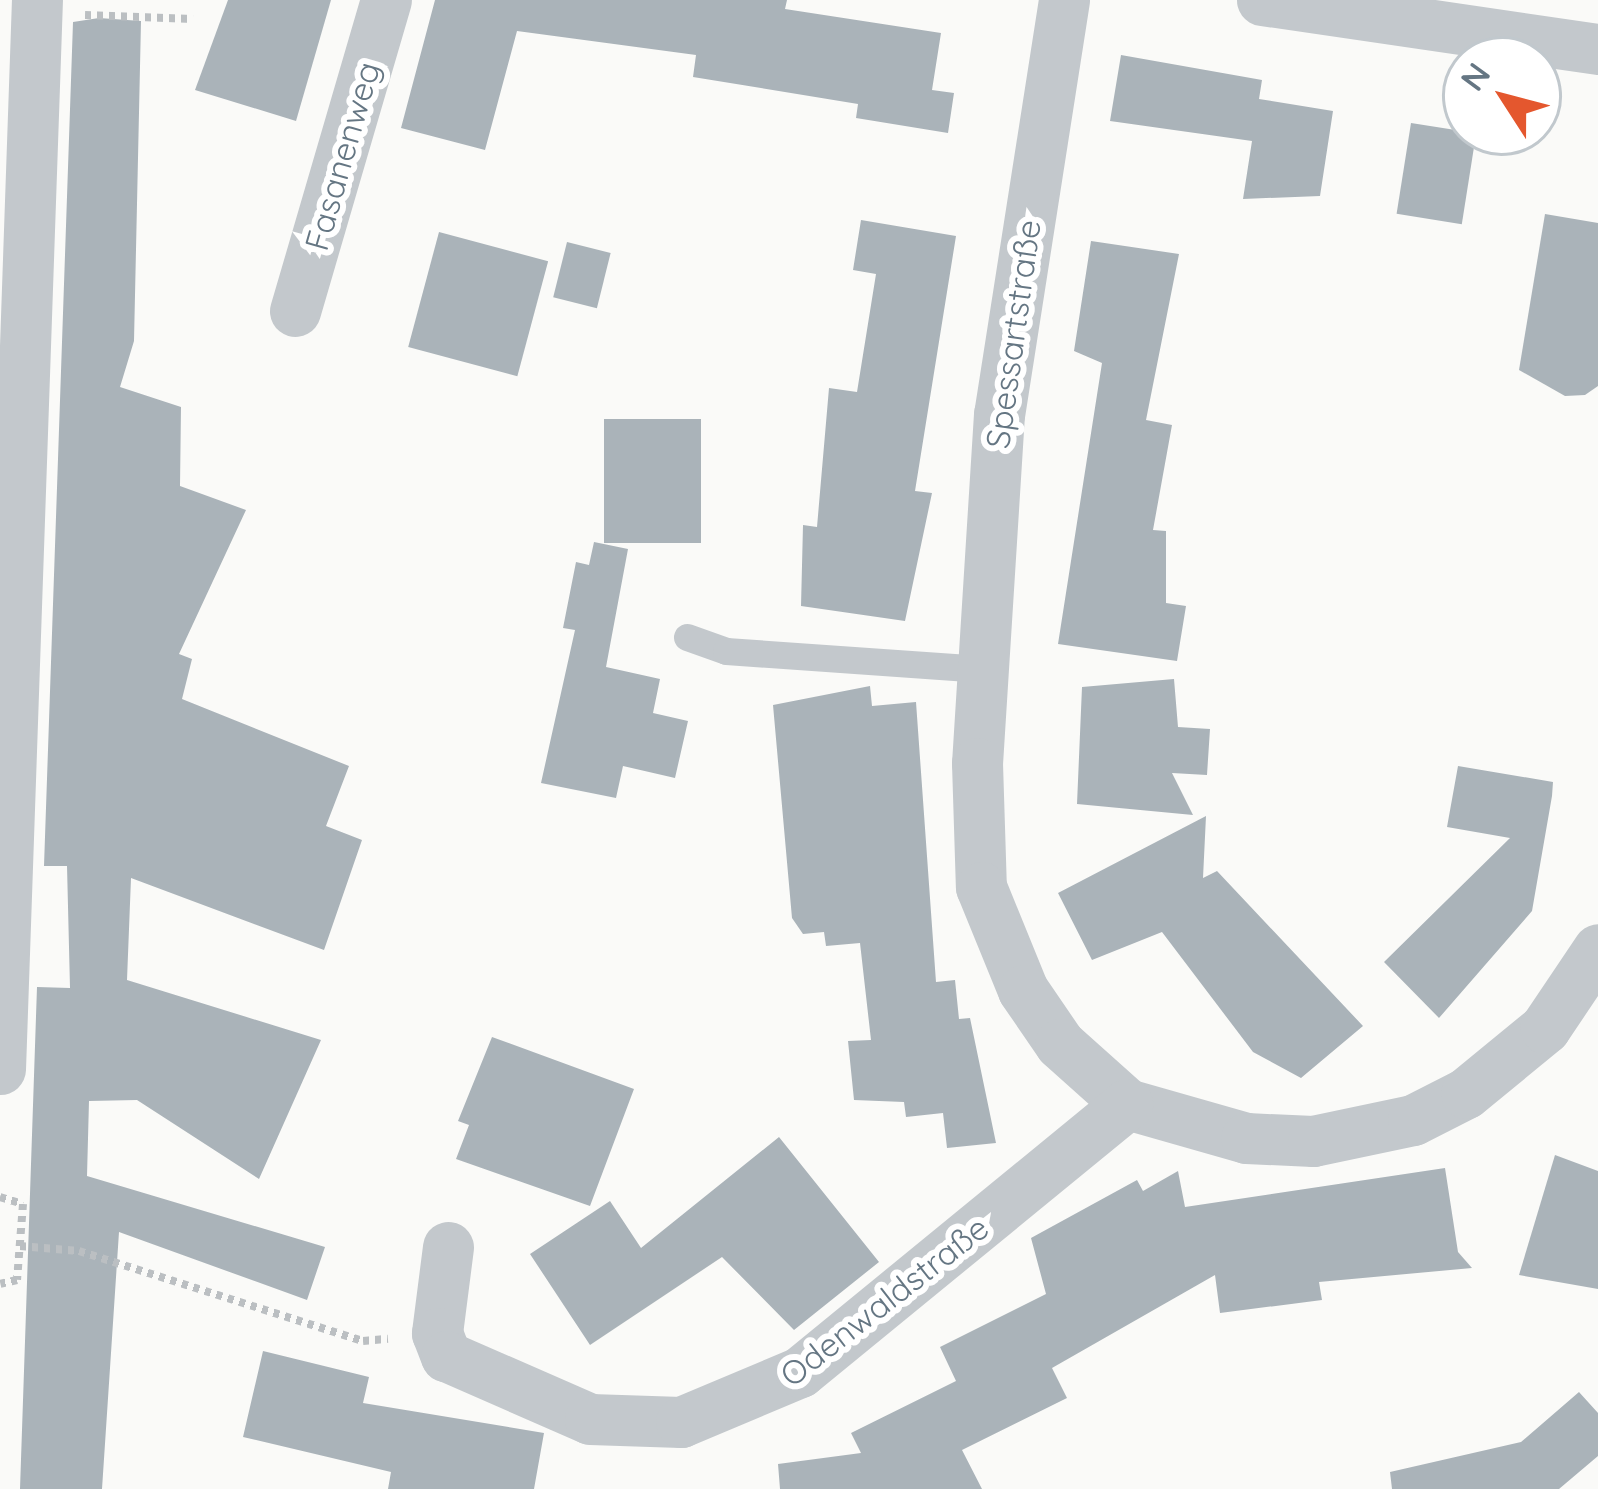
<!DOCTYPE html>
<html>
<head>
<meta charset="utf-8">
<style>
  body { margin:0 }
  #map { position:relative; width:1598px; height:1489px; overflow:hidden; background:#fafaf8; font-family:Quicksand,sans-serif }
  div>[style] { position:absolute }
  .building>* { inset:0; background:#aab3b9; transform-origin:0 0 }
  .path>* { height:8px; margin-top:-4px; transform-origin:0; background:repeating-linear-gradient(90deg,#bbbfc2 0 6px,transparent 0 12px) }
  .service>* { height:27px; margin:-13.5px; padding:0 13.5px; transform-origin:13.5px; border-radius:13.5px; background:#c3c8cc }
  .minor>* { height:51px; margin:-25.5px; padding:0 25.5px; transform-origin:25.5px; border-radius:25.5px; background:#c3c8cc }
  span { translate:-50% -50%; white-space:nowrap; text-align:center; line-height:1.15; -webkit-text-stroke:12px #fff; paint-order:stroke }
  .street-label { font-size:33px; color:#657683 }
  .north { position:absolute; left:1442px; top:36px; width:120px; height:120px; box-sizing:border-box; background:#fff; border:3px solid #c1c8cd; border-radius:50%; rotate:306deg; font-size:33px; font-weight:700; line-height:48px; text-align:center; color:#657683 }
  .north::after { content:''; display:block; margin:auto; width:42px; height:54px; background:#e4572e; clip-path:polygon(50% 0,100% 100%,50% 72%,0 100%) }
</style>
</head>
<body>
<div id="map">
  <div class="building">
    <div style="clip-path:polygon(228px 0,331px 0,296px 121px,195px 90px)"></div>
    <div style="clip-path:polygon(435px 0,787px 0,785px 9px,941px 33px,932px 90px,954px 93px,948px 133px,856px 118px,858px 104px,693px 77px,696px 55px,517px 31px,485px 150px,401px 128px)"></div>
    <div style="clip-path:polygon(99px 18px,141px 21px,134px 341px,120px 387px,181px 407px,180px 486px,246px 510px,179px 654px,192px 659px,182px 699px,349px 766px,326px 826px,362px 840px,324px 950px,131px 878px,127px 980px,321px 1040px,259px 1179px,137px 1100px,89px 1101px,87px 1176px,325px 1247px,307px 1300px,119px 1232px,102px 1489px,20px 1489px,37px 987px,70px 988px,67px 866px,44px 866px,73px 22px)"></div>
    <div style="clip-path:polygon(1121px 55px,1262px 80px,1259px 99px,1333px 111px,1320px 196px,1243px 199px,1252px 141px,1110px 121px)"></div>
    <div style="left:1411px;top:123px;width:66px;height:92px;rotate:9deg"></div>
    <div style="clip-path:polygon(1545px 214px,1598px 223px,1598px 386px,1585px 395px,1565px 396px,1519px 370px)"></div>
    <div style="clip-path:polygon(861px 220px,956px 236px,915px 491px,932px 493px,905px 621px,801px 606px,803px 525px,817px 527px,829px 388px,857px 392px,876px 274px,853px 270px)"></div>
    <div style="left:439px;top:232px;width:113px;height:119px;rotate:15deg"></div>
    <div style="clip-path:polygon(1091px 241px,1179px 254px,1146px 420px,1172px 425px,1153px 530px,1166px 531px,1166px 603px,1186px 606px,1177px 661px,1058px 644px,1102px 363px,1074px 351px)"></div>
    <div style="left:567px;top:242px;width:45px;height:57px;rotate:14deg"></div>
    <div style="left:701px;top:419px;width:124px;height:97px;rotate:90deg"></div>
    <div style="clip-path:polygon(594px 542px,628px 549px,606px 667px,660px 679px,653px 713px,688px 721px,675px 778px,623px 766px,616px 798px,541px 783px,575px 630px,563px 628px,576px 562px,589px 565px)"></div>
    <div style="clip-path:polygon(1174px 679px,1178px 727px,1210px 729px,1207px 775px,1172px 773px,1193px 815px,1077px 804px,1082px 687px)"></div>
    <div style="clip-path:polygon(870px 686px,872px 706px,916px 702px,936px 982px,955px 980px,959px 1019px,970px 1018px,996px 1143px,947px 1148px,943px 1113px,906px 1117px,904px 1102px,854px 1100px,848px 1041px,871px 1040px,860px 943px,826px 946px,824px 932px,803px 934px,792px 918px,773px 705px)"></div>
    <div style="clip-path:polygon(1458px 766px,1553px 782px,1552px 796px,1532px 911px,1439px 1018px,1384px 962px,1510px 838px,1447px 827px)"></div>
    <div style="clip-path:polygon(1206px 816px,1203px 878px,1217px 871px,1363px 1026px,1301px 1078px,1253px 1052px,1162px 932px,1092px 960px,1058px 893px)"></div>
    <div style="clip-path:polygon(492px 1037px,634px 1089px,590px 1206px,456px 1159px,469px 1125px,458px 1121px)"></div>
    <div style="clip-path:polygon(779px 1137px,879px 1262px,794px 1330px,722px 1257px,590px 1345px,530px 1254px,610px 1201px,641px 1248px)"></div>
    <div style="clip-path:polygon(1555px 1155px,1598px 1171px,1598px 1289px,1519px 1275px)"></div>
    <div style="clip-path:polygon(1445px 1168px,1458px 1252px,1472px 1268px,1319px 1282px,1322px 1300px,1220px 1313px,1215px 1275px,1052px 1368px,1067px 1398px,962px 1450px,982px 1489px,780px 1489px,778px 1464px,861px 1453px,851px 1433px,956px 1381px,940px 1347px,1046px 1294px,1031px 1238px,1137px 1180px,1143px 1191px,1178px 1171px,1185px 1207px)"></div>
    <div style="clip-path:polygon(263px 1351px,369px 1377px,363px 1403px,544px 1433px,534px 1489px,388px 1489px,391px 1472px,243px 1437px)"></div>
    <div style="clip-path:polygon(1579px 1392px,1598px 1413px,1598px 1456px,1559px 1489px,1392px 1489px,1390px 1472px,1521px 1442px)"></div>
  </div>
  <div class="path">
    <div style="left:85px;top:15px;width:108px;rotate:2.1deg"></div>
    <div style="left:0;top:1197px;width:24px;rotate:17deg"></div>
    <div style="left:23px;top:1204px;width:76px;rotate:94.5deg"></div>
    <div style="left:17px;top:1280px;width:17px;rotate:167deg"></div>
    <div style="left:20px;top:1246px;width:59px;rotate:4.8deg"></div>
    <div style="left:79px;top:1251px;width:298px;rotate:17.6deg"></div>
    <div style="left:363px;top:1341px;width:25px;rotate:-5deg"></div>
  </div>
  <div class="service">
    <div style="left:687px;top:637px;width:41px;rotate:19.7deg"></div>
    <div style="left:726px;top:651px;width:257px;rotate:4deg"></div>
  </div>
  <div class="minor">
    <div style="left:1064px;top:0;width:419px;rotate:98.9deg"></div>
    <div style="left:999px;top:414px;width:350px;rotate:93.6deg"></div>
    <div style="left:977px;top:763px;width:124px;rotate:88.2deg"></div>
    <div style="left:981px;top:887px;width:111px;rotate:67.8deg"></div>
    <div style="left:1023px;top:990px;width:65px;rotate:55.6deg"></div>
    <div style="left:1060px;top:1044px;width:90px;rotate:41.8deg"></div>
    <div style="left:1127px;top:1104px;width:124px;rotate:15.9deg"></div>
    <div style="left:1246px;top:1138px;width:67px;rotate:2.6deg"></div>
    <div style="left:1313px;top:1141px;width:102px;rotate:-11.9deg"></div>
    <div style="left:1413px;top:1120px;width:59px;rotate:-27deg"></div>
    <div style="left:1466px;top:1093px;width:102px;rotate:-39.4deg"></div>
    <div style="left:1545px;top:1028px;width:95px;rotate:-56.1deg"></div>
    <div style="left:1262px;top:0;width:340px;rotate:8.3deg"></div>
    <div style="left:295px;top:311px;width:324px;rotate:-73.7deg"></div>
    <div style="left:0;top:1069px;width:1070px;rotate:-88.02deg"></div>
    <div style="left:448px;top:1247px;width:87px;rotate:97.3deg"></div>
    <div style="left:437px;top:1333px;width:25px;rotate:69deg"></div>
    <div style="left:446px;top:1356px;width:157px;rotate:23.6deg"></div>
    <div style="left:590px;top:1419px;width:91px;rotate:1.9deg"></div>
    <div style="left:681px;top:1422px;width:129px;rotate:-22.8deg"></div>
    <div style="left:800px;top:1372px;width:423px;rotate:-39.3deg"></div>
  </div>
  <div class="street-label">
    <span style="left:342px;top:156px;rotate:-74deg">Fasanenweg</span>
    <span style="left:1013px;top:334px;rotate:-82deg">Spessartstraße</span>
    <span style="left:884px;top:1301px;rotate:-38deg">Odenwaldstraße</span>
  </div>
  <div class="north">N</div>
</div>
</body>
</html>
